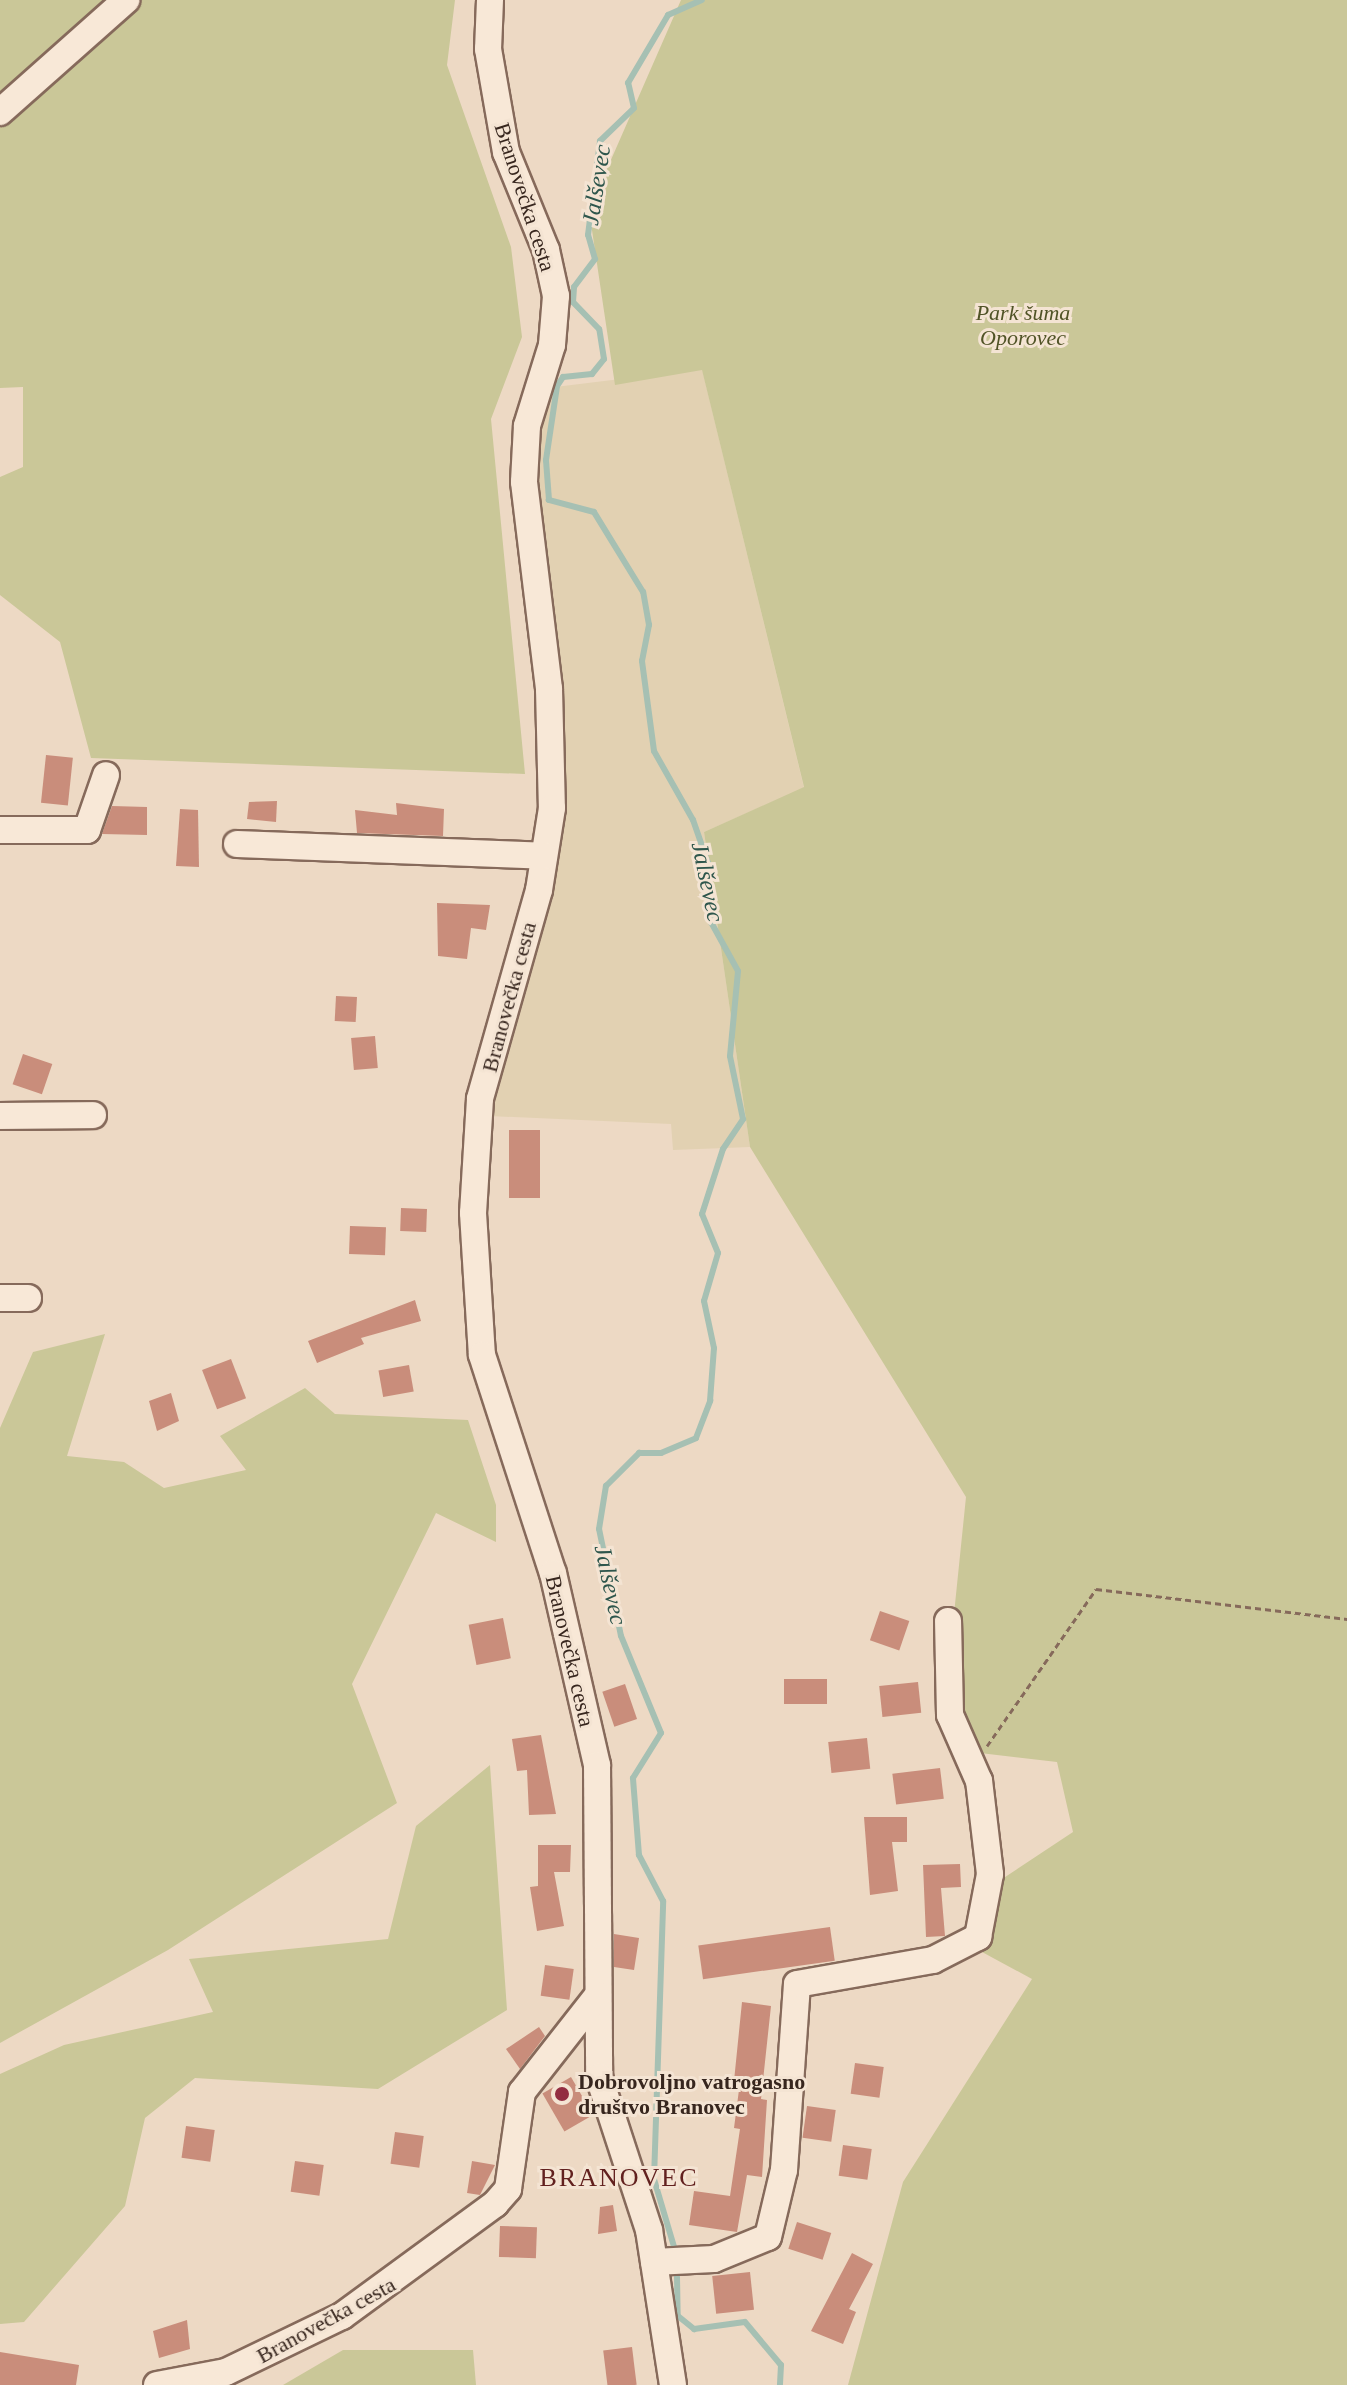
<!DOCTYPE html>
<html>
<head>
<meta charset="utf-8">
<style>
  body { margin:0 }
  #map { position:relative; width:1347px; height:2385px; overflow:hidden; background:#edd9c4; font-family:"Times New Roman",serif }
  div>[style] { position:absolute }
  .farmland>* { inset:0; background:#e2d1b2 }
  .green>* { inset:0; background:#cac798 }
  .stream>* { height:6px; margin:-3px; padding:0 3px; transform-origin:3px; border-radius:3px; background:#a6c0b3 }
  .building>* { inset:0; background:#c98d7b; transform-origin:0 0 }
  .path>* { height:3px; margin-top:-1.5px; transform-origin:0; background:repeating-linear-gradient(90deg,#866a5b 0 6px,transparent 0 10px) }
  .roads { filter:drop-shadow(2px 0 #866a5b) drop-shadow(-2px 0 #866a5b) drop-shadow(0 2px #866a5b) drop-shadow(0 -2px #866a5b) }
  .minor>* { height:26px; margin:-13px; padding:0 13px; transform-origin:13px; border-radius:13px; background:#f8e8d7 }
  .dots>* { width:22px; height:22px; translate:-50% -50%; box-sizing:border-box; border:4px solid #f4e4d3; border-radius:50% }
  span { translate:-50% -50%; white-space:nowrap; text-align:center; line-height:1.15; -webkit-text-stroke:6px #f4e4d3; paint-order:stroke }
  .street-label { font-size:22px; color:#37261e }
  .park-label { font-size:22px; color:#505326; font-style:italic }
  .poi-label { font-size:22px; color:#37261e; font-weight:700 }
  .left { translate:0 -50%; text-align:left }
  .water-label { font-size:24px; color:#2e564c; font-style:italic }
  .quarter-label { font-size:26px; color:#62211f; letter-spacing:2px }
</style>
</head>
<body>
<div id="map">
  <div class="farmland">
    <div style="clip-path:polygon(702px 369px,804px 788px,704px 832px,750px 1147px,673px 1150px,671px 1124px,490px 1116px,553px 862px,533px 461px,547px 388px)"></div>
  </div>
  <div class="green">
    <div style="clip-path:polygon(0 0,455px 0,447px 65px,511px 247px,522px 337px,491px 419px,525px 774px,91px 758px,60px 642px,0 595px,0 477px,23px 467px,23px 387px,0 388px)"></div>
    <div style="clip-path:polygon(681px 0,1347px 0,1347px 2385px,848px 2385px,903px 2182px,1032px 1979px,971px 1946px,981px 1893px,1073px 1832px,1057px 1762px,980px 1753px,946px 1692px,966px 1497px,750px 1147px,704px 832px,804px 787px,702px 370px,615px 385px,589px 210px)"></div>
    <div style="clip-path:polygon(105px 1334px,67px 1456px,124px 1462px,164px 1488px,246px 1470px,220px 1436px,305px 1388px,335px 1414px,468px 1420px,496px 1505px,496px 1542px,436px 1513px,352px 1684px,397px 1803px,168px 1950px,0 2043px,0 1428px,33px 1352px)"></div>
    <div style="clip-path:polygon(490px 1765px,507px 2010px,378px 2089px,195px 2078px,145px 2118px,125px 2206px,24px 2322px,0 2324px,0 2074px,64px 2045px,213px 2012px,189px 1959px,388px 1939px,416px 1826px)"></div>
    <div style="clip-path:polygon(343px 2350px,473px 2350px,476px 2385px,283px 2385px)"></div>
  </div>
  <div class="stream">
    <div style="left:675px;top:2250px;width:74px;rotate:-106.5deg"></div>
    <div style="left:654px;top:2179px;width:278px;rotate:-88.1deg"></div>
    <div style="left:663px;top:1901px;width:52px;rotate:-117.6deg"></div>
    <div style="left:639px;top:1855px;width:77px;rotate:-94.5deg"></div>
    <div style="left:633px;top:1778px;width:53px;rotate:-58.1deg"></div>
    <div style="left:661px;top:1733px;width:105px;rotate:-112.4deg"></div>
    <div style="left:621px;top:1636px;width:109px;rotate:-101.6deg"></div>
    <div style="left:599px;top:1529px;width:44px;rotate:-80.8deg"></div>
    <div style="left:606px;top:1486px;width:47px;rotate:-45deg"></div>
    <div style="left:639px;top:1453px;width:22px"></div>
    <div style="left:661px;top:1453px;width:38px;rotate:-23deg"></div>
    <div style="left:696px;top:1438px;width:40px;rotate:-69deg"></div>
    <div style="left:710px;top:1401px;width:53px;rotate:-85.7deg"></div>
    <div style="left:714px;top:1348px;width:48px;rotate:-102deg"></div>
    <div style="left:704px;top:1301px;width:50px;rotate:-73.7deg"></div>
    <div style="left:718px;top:1253px;width:42px;rotate:-112.3deg"></div>
    <div style="left:702px;top:1214px;width:68px;rotate:-72.1deg"></div>
    <div style="left:723px;top:1149px;width:36px;rotate:-56deg"></div>
    <div style="left:743px;top:1119px;width:64px;rotate:-101.7deg"></div>
    <div style="left:730px;top:1056px;width:85px;rotate:-84.6deg"></div>
    <div style="left:738px;top:971px;width:56px;rotate:-118.9deg"></div>
    <div style="left:711px;top:922px;width:59px;rotate:-92.9deg"></div>
    <div style="left:708px;top:863px;width:46px;rotate:-109.2deg"></div>
    <div style="left:693px;top:820px;width:79px;rotate:-119.5deg"></div>
    <div style="left:654px;top:751px;width:91px;rotate:-97.6deg"></div>
    <div style="left:642px;top:661px;width:37px;rotate:-79deg"></div>
    <div style="left:649px;top:625px;width:34px;rotate:-100deg"></div>
    <div style="left:643px;top:592px;width:94px;rotate:-121.5deg"></div>
    <div style="left:594px;top:512px;width:47px;rotate:-165.1deg"></div>
    <div style="left:549px;top:500px;width:40px;rotate:-94.3deg"></div>
    <div style="left:546px;top:460px;width:75px;rotate:-81.5deg"></div>
    <div style="left:557px;top:386px;width:11px;rotate:-56deg"></div>
    <div style="left:563px;top:377px;width:29px;rotate:-6deg"></div>
    <div style="left:592px;top:374px;width:19px;rotate:-51deg"></div>
    <div style="left:604px;top:359px;width:30px;rotate:-99deg"></div>
    <div style="left:599px;top:329px;width:37px;rotate:-134deg"></div>
    <div style="left:573px;top:302px;width:15px;rotate:-86deg"></div>
    <div style="left:574px;top:287px;width:35px;rotate:-53deg"></div>
    <div style="left:595px;top:259px;width:25px;rotate:-106deg"></div>
    <div style="left:588px;top:235px;width:95px;rotate:-82.7deg"></div>
    <div style="left:600px;top:141px;width:47px;rotate:-44.1deg"></div>
    <div style="left:634px;top:108px;width:26px;rotate:-103deg"></div>
    <div style="left:628px;top:83px;width:79px;rotate:-59.5deg"></div>
    <div style="left:668px;top:15px;width:37px;rotate:-24deg"></div>
    <div style="left:677px;top:2277px;width:39px;rotate:89deg"></div>
    <div style="left:678px;top:2316px;width:21px;rotate:39deg"></div>
    <div style="left:694px;top:2329px;width:51px;rotate:-7.8deg"></div>
    <div style="left:745px;top:2322px;width:56px;rotate:50.1deg"></div>
    <div style="left:781px;top:2365px;width:20px;rotate:93deg"></div>
  </div>
  <div class="building">
    <div style="left:46px;top:755px;width:27px;height:48px;rotate:6deg"></div>
    <div style="clip-path:polygon(277px 801px,276px 822px,247px 819px,249px 802px)"></div>
    <div style="clip-path:polygon(396px 803px,444px 809px,443px 836px,357px 833px,355px 810px,397px 815px)"></div>
    <div style="clip-path:polygon(112px 806px,147px 807px,147px 835px,102px 834px)"></div>
    <div style="clip-path:polygon(180px 809px,198px 810px,199px 867px,176px 866px)"></div>
    <div style="clip-path:polygon(437px 903px,490px 905px,486px 930px,471px 928px,467px 959px,438px 956px)"></div>
    <div style="left:336px;top:996px;width:21px;height:25px;rotate:3deg"></div>
    <div style="left:375px;top:1036px;width:32px;height:24px;rotate:85deg"></div>
    <div style="left:23px;top:1054px;width:31px;height:32px;rotate:19deg"></div>
    <div style="left:509px;top:1130px;width:31px;height:68px"></div>
    <div style="left:401px;top:1208px;width:26px;height:23px;rotate:2deg"></div>
    <div style="left:350px;top:1226px;width:36px;height:28px;rotate:2deg"></div>
    <div style="clip-path:polygon(415px 1300px,421px 1321px,361px 1338px,364px 1344px,317px 1363px,308px 1341px)"></div>
    <div style="left:231px;top:1359px;width:42px;height:31px;rotate:69deg"></div>
    <div style="left:409px;top:1365px;width:27px;height:31px;rotate:80deg"></div>
    <div style="clip-path:polygon(171px 1393px,179px 1421px,157px 1431px,149px 1401px)"></div>
    <div style="left:880px;top:1611px;width:31px;height:31px;rotate:19deg"></div>
    <div style="left:503px;top:1618px;width:41px;height:35px;rotate:79deg"></div>
    <div style="left:784px;top:1679px;width:43px;height:25px"></div>
    <div style="left:918px;top:1682px;width:31px;height:39px;rotate:84deg"></div>
    <div style="left:625px;top:1684px;width:37px;height:24px;rotate:71deg"></div>
    <div style="clip-path:polygon(541px 1735px,556px 1814px,529px 1815px,527px 1770px,517px 1771px,512px 1739px)"></div>
    <div style="left:867px;top:1738px;width:31px;height:39px;rotate:84deg"></div>
    <div style="left:940px;top:1768px;width:31px;height:48px;rotate:83deg"></div>
    <div style="clip-path:polygon(864px 1817px,907px 1817px,907px 1842px,892px 1842px,898px 1891px,870px 1895px)"></div>
    <div style="clip-path:polygon(538px 1845px,571px 1845px,570px 1872px,554px 1872px,564px 1926px,537px 1931px,530px 1887px,538px 1886px)"></div>
    <div style="clip-path:polygon(960px 1864px,961px 1887px,941px 1888px,945px 1936px,926px 1937px,923px 1865px)"></div>
    <div style="left:830px;top:1927px;width:34px;height:133px;rotate:82deg"></div>
    <div style="clip-path:polygon(614px 1934px,639px 1938px,634px 1970px,614px 1967px)"></div>
    <div style="left:545px;top:1965px;width:29px;height:31px;rotate:8deg"></div>
    <div style="clip-path:polygon(742px 2002px,771px 2006px,761px 2099px,767px 2100px,762px 2177px,747px 2175px,737px 2232px,689px 2225px,694px 2191px,730px 2196px,740px 2129px,734px 2128px,740px 2082px,734px 2081px)"></div>
    <div style="clip-path:polygon(539px 2027px,545px 2036px,520px 2069px,506px 2049px)"></div>
    <div style="left:855px;top:2063px;width:29px;height:31px;rotate:8deg"></div>
    <div style="left:571px;top:2077px;width:44px;height:33px;rotate:60deg"></div>
    <div style="left:807px;top:2106px;width:29px;height:32px;rotate:8deg"></div>
    <div style="left:186px;top:2126px;width:29px;height:32px;rotate:8deg"></div>
    <div style="left:395px;top:2132px;width:29px;height:32px;rotate:8deg"></div>
    <div style="left:843px;top:2145px;width:29px;height:31px;rotate:8deg"></div>
    <div style="left:295px;top:2161px;width:29px;height:31px;rotate:8deg"></div>
    <div style="clip-path:polygon(472px 2161px,495px 2165px,480px 2195px,467px 2193px)"></div>
    <div style="clip-path:polygon(613px 2205px,617px 2231px,598px 2234px,600px 2207px)"></div>
    <div style="left:797px;top:2222px;width:36px;height:28px;rotate:18deg"></div>
    <div style="left:500px;top:2226px;width:37px;height:31px;rotate:2deg"></div>
    <div style="clip-path:polygon(852px 2253px,873px 2264px,849px 2309px,856px 2312px,843px 2344px,811px 2331px)"></div>
    <div style="left:750px;top:2272px;width:38px;height:38px;rotate:84deg"></div>
    <div style="clip-path:polygon(187px 2320px,190px 2349px,159px 2358px,153px 2331px)"></div>
    <div style="left:632px;top:2347px;width:38px;height:29px;rotate:83deg"></div>
    <div style="clip-path:polygon(0 2352px,79px 2365px,76px 2385px,0 2385px)"></div>
  </div>
  <div class="path">
    <div style="left:987px;top:1746px;width:191px;rotate:-55.2deg"></div>
    <div style="left:1096px;top:1589px;width:253px;rotate:6.8deg"></div>
  </div>
  <div class="roads">
    <div class="minor">
      <div style="left:490px;top:0;width:49px;rotate:92.3deg"></div>
      <div style="left:488px;top:49px;width:105px;rotate:80.1deg"></div>
      <div style="left:506px;top:152px;width:106px;rotate:67.8deg"></div>
      <div style="left:546px;top:250px;width:47px;rotate:77.7deg"></div>
      <div style="left:556px;top:296px;width:49px;rotate:94.7deg"></div>
      <div style="left:552px;top:345px;width:85px;rotate:107.2deg"></div>
      <div style="left:527px;top:426px;width:56px;rotate:93.1deg"></div>
      <div style="left:524px;top:482px;width:209px;rotate:83.1deg"></div>
      <div style="left:549px;top:689px;width:119px;rotate:88.6deg"></div>
      <div style="left:552px;top:808px;width:83px;rotate:99deg"></div>
      <div style="left:539px;top:890px;width:217px;rotate:105.8deg"></div>
      <div style="left:480px;top:1099px;width:114px;rotate:93.5deg"></div>
      <div style="left:473px;top:1213px;width:142px;rotate:86.4deg"></div>
      <div style="left:482px;top:1355px;width:229px;rotate:72deg"></div>
      <div style="left:553px;top:1573px;width:197px;rotate:77.1deg"></div>
      <div style="left:597px;top:1765px;width:312px;rotate:89.6deg"></div>
      <div style="left:599px;top:2077px;width:161px;rotate:71.9deg"></div>
      <div style="left:649px;top:2230px;width:157px;rotate:81.2deg"></div>
      <div style="left:0;top:112px;width:169px;rotate:-41.6deg"></div>
      <div style="left:0;top:830px;width:87px"></div>
      <div style="left:87px;top:830px;width:58px;rotate:-70.9deg"></div>
      <div style="left:237px;top:844px;width:307px;rotate:2.2deg"></div>
      <div style="left:0;top:1116px;width:93px;rotate:-0.6deg"></div>
      <div style="left:0;top:1298px;width:28px"></div>
      <div style="left:654px;top:2262px;width:60px;rotate:-2.9deg"></div>
      <div style="left:714px;top:2259px;width:58px;rotate:-22.2deg"></div>
      <div style="left:768px;top:2237px;width:69px;rotate:-76.6deg"></div>
      <div style="left:784px;top:2170px;width:186px;rotate:-86deg"></div>
      <div style="left:797px;top:1984px;width:138px;rotate:-10deg"></div>
      <div style="left:933px;top:1960px;width:51px;rotate:-27.1deg"></div>
      <div style="left:978px;top:1937px;width:64px;rotate:-79.2deg"></div>
      <div style="left:990px;top:1874px;width:94px;rotate:-96.7deg"></div>
      <div style="left:979px;top:1781px;width:72px;rotate:-113.7deg"></div>
      <div style="left:950px;top:1715px;width:94px;rotate:-91.2deg"></div>
      <div style="left:157px;top:2385px;width:70px;rotate:-10.7deg"></div>
      <div style="left:226px;top:2372px;width:129px;rotate:-25.8deg"></div>
      <div style="left:342px;top:2316px;width:190px;rotate:-36.2deg"></div>
      <div style="left:495px;top:2204px;width:20px;rotate:-49deg"></div>
      <div style="left:508px;top:2189px;width:98px;rotate:-81.8deg"></div>
      <div style="left:522px;top:2092px;width:123px;rotate:-51.9deg"></div>
    </div>
  </div>
  <div class="dots">
    <div style="left:562px;top:2094px;background:#932d41"></div>
  </div>
  <div class="street-label">
    <span style="left:525px;top:197px;rotate:72deg">Branovečka cesta</span>
    <span style="left:509px;top:997px;rotate:-75deg">Branovečka cesta</span>
    <span style="left:570px;top:1651px;rotate:77deg">Branovečka cesta</span>
    <span style="left:326px;top:2320px;rotate:-29deg">Branovečka cesta</span>
  </div>
  <div class="park-label">
    <span style="left:1023px;top:325px">Park šuma<br>Oporovec</span>
  </div>
  <div class="poi-label">
    <span class="left" style="left:578px;top:2094px">Dobrovoljno vatrogasno<br>društvo Branovec</span>
  </div>
  <div class="water-label">
    <span style="left:597px;top:185px;rotate:-81deg">Jalševec</span>
    <span style="left:707px;top:882px;rotate:78deg">Jalševec</span>
    <span style="left:610px;top:1585px;rotate:78deg">Jalševec</span>
  </div>
  <div class="quarter-label">
    <span style="left:619px;top:2178px">BRANOVEC</span>
  </div>
</div>
</body>
</html>
